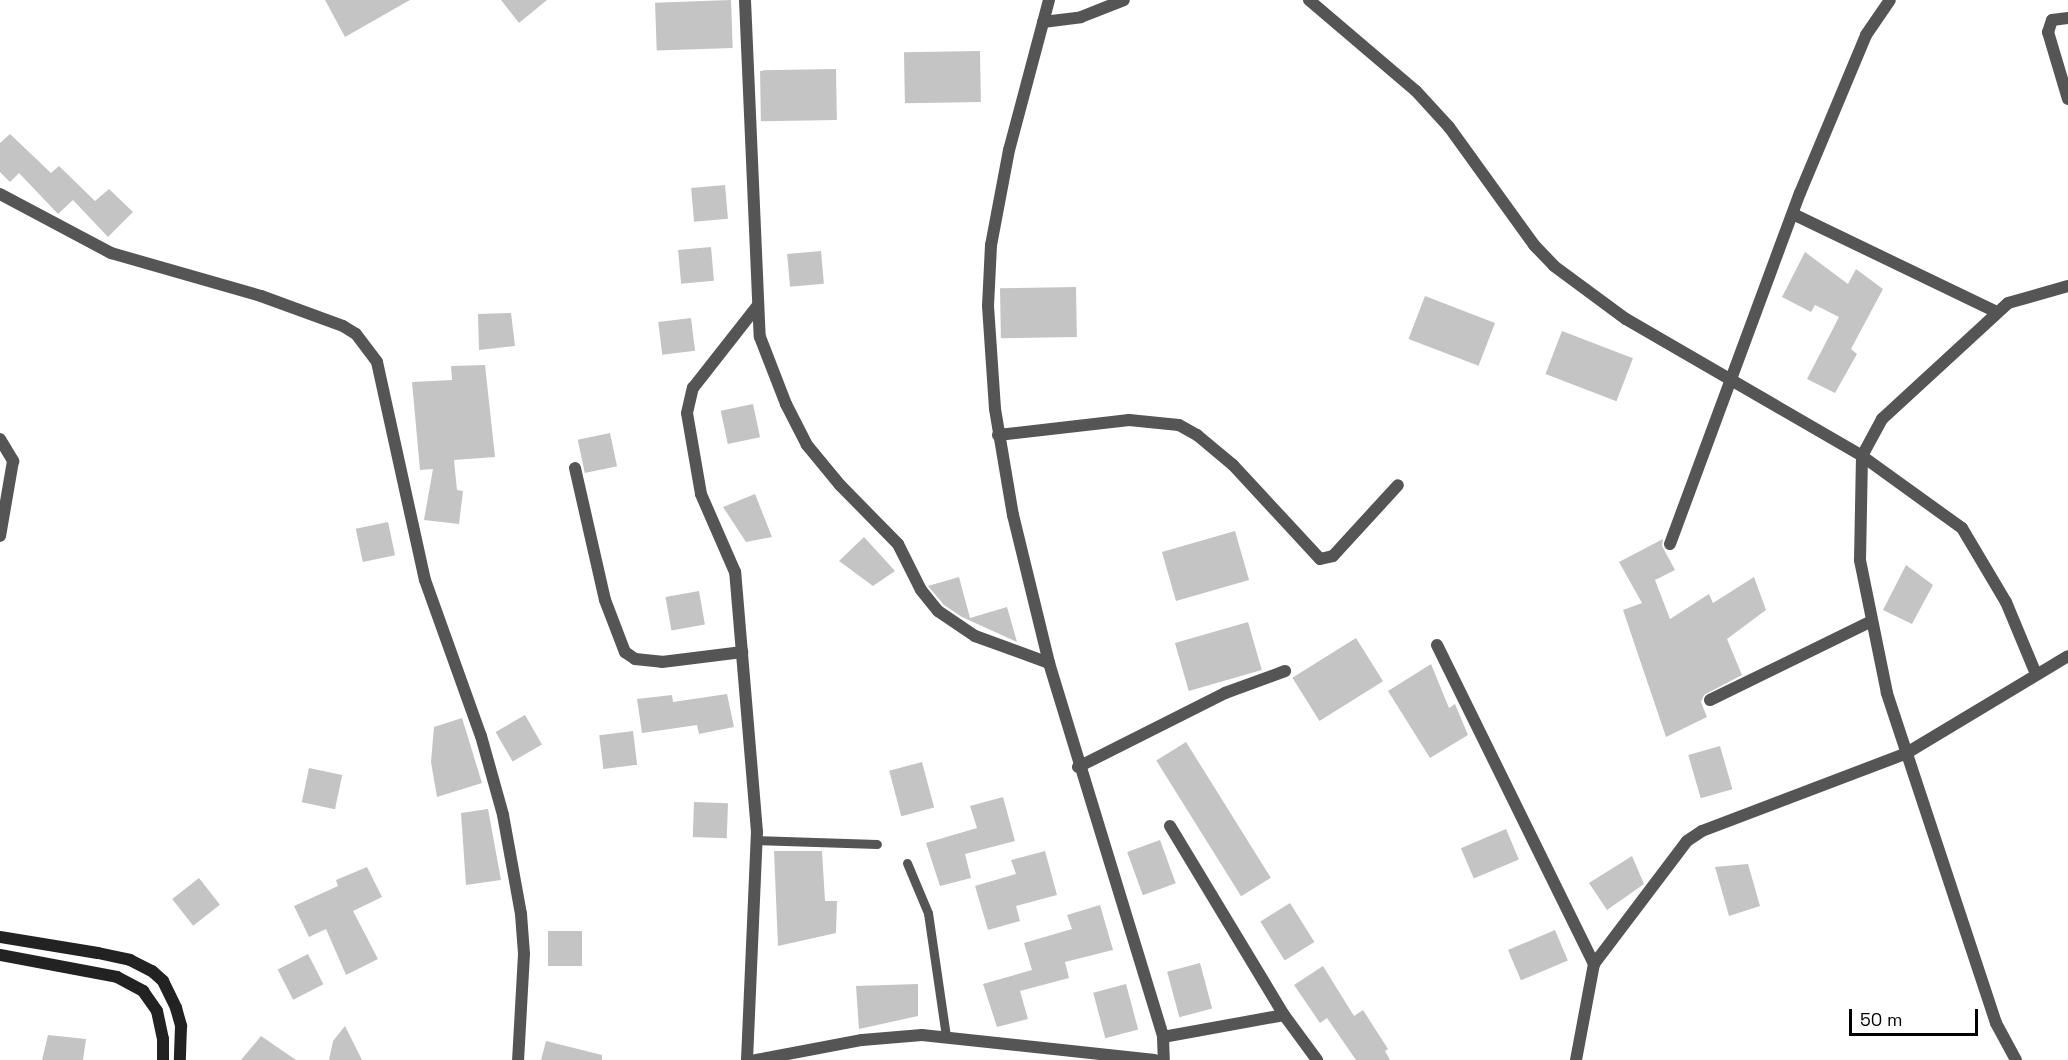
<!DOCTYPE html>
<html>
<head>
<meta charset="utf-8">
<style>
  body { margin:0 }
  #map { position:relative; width:2068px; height:1060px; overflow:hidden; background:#fff; font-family:"Space Grotesk",sans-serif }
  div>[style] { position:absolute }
  .building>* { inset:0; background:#c4c4c4; transform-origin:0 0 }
  .lane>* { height:9px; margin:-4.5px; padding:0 4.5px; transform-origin:4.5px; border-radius:4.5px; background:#555 }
  .street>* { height:12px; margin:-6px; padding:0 6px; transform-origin:6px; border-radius:6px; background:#555 }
  .secondary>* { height:12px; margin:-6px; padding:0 6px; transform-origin:6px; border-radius:6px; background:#222 }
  span { translate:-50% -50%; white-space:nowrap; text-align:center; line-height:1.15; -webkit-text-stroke:6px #fff; paint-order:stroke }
  .scale { position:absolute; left:1849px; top:1009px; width:129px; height:27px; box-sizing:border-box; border:3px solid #000; border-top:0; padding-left:8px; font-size:18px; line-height:21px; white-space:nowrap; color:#000; -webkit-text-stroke:4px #fff; paint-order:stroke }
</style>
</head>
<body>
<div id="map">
  <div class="building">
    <div style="clip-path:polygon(325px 0,410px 0,345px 37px)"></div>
    <div style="clip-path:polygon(501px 0,547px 0,519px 23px)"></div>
    <div style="left:731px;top:0;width:48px;height:76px;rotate:88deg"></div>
    <div style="left:980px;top:51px;width:51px;height:76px;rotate:89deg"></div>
    <div style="left:836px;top:69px;width:51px;height:76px;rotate:89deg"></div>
    <div style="clip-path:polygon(10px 134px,51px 173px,59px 166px,95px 201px,109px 189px,133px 212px,108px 237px,73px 200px,58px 214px,19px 173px,10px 182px,0 172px,0 143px)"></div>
    <div style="left:725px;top:185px;width:34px;height:34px;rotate:85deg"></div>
    <div style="left:711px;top:247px;width:34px;height:33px;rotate:85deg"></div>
    <div style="left:821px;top:251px;width:33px;height:34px;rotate:85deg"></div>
    <div style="clip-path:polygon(1805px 252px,1848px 284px,1856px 269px,1883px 289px,1851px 349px,1857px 354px,1835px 393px,1807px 379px,1839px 317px,1815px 305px,1811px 312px,1782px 297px)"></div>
    <div style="left:1076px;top:287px;width:50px;height:76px;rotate:89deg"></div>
    <div style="left:1425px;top:296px;width:75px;height:46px;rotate:21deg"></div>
    <div style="clip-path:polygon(511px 313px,515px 346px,479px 350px,478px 314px)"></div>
    <div style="left:691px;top:318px;width:33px;height:33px;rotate:83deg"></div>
    <div style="left:1562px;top:331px;width:76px;height:46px;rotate:21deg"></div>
    <div style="clip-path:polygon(485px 365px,495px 457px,454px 460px,457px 490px,463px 491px,459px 524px,424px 520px,433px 469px,420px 470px,412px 382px,452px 380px,451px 366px)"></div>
    <div style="left:753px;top:404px;width:34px;height:33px;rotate:78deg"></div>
    <div style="left:610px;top:433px;width:34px;height:33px;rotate:78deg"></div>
    <div style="clip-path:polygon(755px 494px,772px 537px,746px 542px,723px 507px)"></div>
    <div style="left:388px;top:522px;width:34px;height:33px;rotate:78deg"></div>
    <div style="left:1235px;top:531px;width:51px;height:76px;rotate:74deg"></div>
    <div style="clip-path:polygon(864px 537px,895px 571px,873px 586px,839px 561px)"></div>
    <div style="clip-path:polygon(1663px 539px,1662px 546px,1675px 570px,1655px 580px,1670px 619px,1709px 594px,1713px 603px,1754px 577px,1766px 610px,1727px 639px,1742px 675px,1704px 695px,1701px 702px,1707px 717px,1666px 737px,1623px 610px,1642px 603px,1619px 562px)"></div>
    <div style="clip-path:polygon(1906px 565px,1933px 585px,1912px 624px,1883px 610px)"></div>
    <div style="clip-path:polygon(959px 577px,970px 618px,1007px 607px,1017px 642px,962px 617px,944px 605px,928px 586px)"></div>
    <div style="left:699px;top:591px;width:34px;height:34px;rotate:80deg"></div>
    <div style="left:1248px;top:622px;width:50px;height:76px;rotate:74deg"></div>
    <div style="left:1356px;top:638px;width:51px;height:75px;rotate:58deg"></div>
    <div style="clip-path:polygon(1431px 664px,1449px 708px,1455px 704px,1468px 735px,1430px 758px,1388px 691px)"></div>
    <div style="clip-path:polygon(727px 694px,734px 727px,699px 734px,697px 725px,642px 733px,637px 699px,672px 695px,673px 702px)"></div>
    <div style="left:525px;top:715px;width:34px;height:34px;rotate:60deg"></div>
    <div style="clip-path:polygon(462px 718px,482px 783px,437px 797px,431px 762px,434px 727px)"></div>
    <div style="left:633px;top:731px;width:34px;height:34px;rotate:83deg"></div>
    <div style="left:1186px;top:742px;width:160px;height:35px;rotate:58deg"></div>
    <div style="left:1720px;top:746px;width:45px;height:33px;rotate:74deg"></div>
    <div style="left:922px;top:762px;width:47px;height:34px;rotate:75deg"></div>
    <div style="left:309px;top:768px;width:34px;height:35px;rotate:12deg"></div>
    <div style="clip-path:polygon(1003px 797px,1015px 841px,965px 854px,971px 878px,940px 886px,926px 843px,977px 828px,970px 806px)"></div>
    <div style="left:694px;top:802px;width:34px;height:35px;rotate:2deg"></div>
    <div style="clip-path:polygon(488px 809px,501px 880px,466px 885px,461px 813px)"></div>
    <div style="left:1506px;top:829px;width:33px;height:49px;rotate:67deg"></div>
    <div style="left:1160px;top:840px;width:46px;height:35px;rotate:70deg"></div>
    <div style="clip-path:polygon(774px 851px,822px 851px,825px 901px,837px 901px,836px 933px,778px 946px)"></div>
    <div style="clip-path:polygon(1045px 851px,1057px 895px,1016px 906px,1020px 921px,988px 930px,975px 886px,1016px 874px,1011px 860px)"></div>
    <div style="clip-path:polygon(1632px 856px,1644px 884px,1607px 910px,1589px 883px)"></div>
    <div style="clip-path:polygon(1748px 864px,1760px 906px,1729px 916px,1715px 867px)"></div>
    <div style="clip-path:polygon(367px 867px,382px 897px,353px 911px,378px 959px,346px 975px,326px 929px,309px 937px,294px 906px,338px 886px,336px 880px)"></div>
    <div style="left:199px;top:878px;width:34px;height:34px;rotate:52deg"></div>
    <div style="left:1290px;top:903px;width:46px;height:35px;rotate:58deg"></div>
    <div style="clip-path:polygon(1100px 905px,1113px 950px,1065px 962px,1069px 978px,1020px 991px,1028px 1019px,997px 1027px,983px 984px,1032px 970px,1024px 943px,1072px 929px,1067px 915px)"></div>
    <div style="left:1555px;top:930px;width:33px;height:51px;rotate:67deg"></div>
    <div style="left:548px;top:931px;width:34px;height:35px"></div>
    <div style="left:308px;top:954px;width:34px;height:34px;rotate:63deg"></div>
    <div style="left:1200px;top:963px;width:47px;height:34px;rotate:75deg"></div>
    <div style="clip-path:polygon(1323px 966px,1354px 1016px,1363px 1010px,1388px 1049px,1385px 1051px,1390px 1060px,1356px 1060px,1327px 1018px,1320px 1023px,1294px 985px)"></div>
    <div style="clip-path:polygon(918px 984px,918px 1016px,859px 1029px,856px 986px)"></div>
    <div style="left:1126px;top:984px;width:47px;height:34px;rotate:75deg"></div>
    <div style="clip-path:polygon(345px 1026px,362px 1060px,329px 1060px,333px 1041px)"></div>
    <div style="clip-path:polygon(48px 1035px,86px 1039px,83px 1060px,42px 1060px)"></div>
    <div style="clip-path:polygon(261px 1036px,296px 1060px,241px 1060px)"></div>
    <div style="clip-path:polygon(546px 1041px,602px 1055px,602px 1060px,541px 1060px)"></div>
  </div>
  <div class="lane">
    <div style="left:756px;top:840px;width:121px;rotate:1.9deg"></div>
    <div style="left:907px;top:863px;width:54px;rotate:67.2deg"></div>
    <div style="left:928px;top:913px;width:124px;rotate:81.7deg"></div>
  </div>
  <div class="street">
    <div style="left:745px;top:0;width:337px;rotate:87.5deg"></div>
    <div style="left:760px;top:337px;width:72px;rotate:68.8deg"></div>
    <div style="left:786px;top:404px;width:46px;rotate:62.9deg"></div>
    <div style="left:807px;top:445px;width:52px;rotate:50.5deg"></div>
    <div style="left:840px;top:485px;width:83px;rotate:45.5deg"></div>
    <div style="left:898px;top:544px;width:51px;rotate:63.4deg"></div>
    <div style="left:921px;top:590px;width:27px;rotate:51deg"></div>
    <div style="left:938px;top:611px;width:45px;rotate:34deg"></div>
    <div style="left:975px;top:636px;width:79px;rotate:20deg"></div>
    <div style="left:1049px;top:0;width:155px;rotate:104.9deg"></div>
    <div style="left:1009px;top:150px;width:97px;rotate:100.7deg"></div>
    <div style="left:991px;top:245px;width:61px;rotate:92.8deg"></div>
    <div style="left:988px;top:306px;width:103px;rotate:86.1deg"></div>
    <div style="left:995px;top:409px;width:108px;rotate:80.4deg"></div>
    <div style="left:1013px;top:515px;width:152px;rotate:76.3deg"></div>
    <div style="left:1049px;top:663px;width:391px;rotate:73deg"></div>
    <div style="left:1163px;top:1037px;width:23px;rotate:88deg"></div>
    <div style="left:1309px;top:0;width:140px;rotate:40.4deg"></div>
    <div style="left:1416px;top:91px;width:49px;rotate:47.5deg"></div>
    <div style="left:1449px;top:127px;width:145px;rotate:54.2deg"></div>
    <div style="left:1534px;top:245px;width:29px;rotate:46deg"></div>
    <div style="left:1554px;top:266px;width:89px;rotate:36.4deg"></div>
    <div style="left:1626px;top:319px;width:273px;rotate:30.1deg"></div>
    <div style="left:1862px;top:456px;width:123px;rotate:35.8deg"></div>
    <div style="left:1962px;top:528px;width:86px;rotate:59.3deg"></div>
    <div style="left:2006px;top:602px;width:78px;rotate:67.4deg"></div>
    <div style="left:2068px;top:18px;width:16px;rotate:173deg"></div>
    <div style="left:2052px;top:20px;width:13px;rotate:108deg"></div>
    <div style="left:2048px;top:32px;width:70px;rotate:73.4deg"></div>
    <div style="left:1043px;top:22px;width:38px;rotate:-7deg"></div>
    <div style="left:1081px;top:17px;width:46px;rotate:-21.6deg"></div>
    <div style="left:0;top:194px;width:126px;rotate:28deg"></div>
    <div style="left:111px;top:253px;width:156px;rotate:16deg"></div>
    <div style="left:261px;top:296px;width:87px;rotate:20.1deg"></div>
    <div style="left:343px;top:326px;width:15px;rotate:32deg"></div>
    <div style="left:356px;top:334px;width:35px;rotate:53deg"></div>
    <div style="left:377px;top:362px;width:223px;rotate:77.6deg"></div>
    <div style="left:425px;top:580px;width:166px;rotate:70.3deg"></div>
    <div style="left:481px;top:736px;width:82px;rotate:74.4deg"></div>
    <div style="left:503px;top:815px;width:101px;rotate:79.7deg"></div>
    <div style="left:521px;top:914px;width:40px;rotate:85.7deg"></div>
    <div style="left:524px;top:954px;width:106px;rotate:93.2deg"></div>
    <div style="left:1793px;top:214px;width:226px;rotate:25.7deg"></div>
    <div style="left:998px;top:435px;width:132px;rotate:-6.5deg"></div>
    <div style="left:1129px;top:420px;width:50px;rotate:5.7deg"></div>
    <div style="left:1179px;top:425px;width:21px;rotate:29deg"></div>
    <div style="left:1197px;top:435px;width:47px;rotate:39.8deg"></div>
    <div style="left:1233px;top:465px;width:128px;rotate:47.2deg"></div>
    <div style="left:1320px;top:559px;width:13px;rotate:-13deg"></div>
    <div style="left:1333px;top:556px;width:96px;rotate:-47.5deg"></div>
    <div style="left:0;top:439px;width:26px;rotate:59deg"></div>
    <div style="left:13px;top:461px;width:76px;rotate:99.8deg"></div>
    <div style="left:575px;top:468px;width:135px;rotate:77.2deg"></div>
    <div style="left:605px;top:600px;width:56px;rotate:69deg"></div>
    <div style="left:625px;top:652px;width:12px;rotate:35deg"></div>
    <div style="left:635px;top:659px;width:27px;rotate:6deg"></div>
    <div style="left:662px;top:662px;width:81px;rotate:-7.1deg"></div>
    <div style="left:1670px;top:544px;width:374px;rotate:-69.7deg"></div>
    <div style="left:1800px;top:193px;width:171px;rotate:-67.3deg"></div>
    <div style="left:1866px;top:35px;width:42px;rotate:-55.6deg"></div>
    <div style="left:1437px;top:645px;width:356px;rotate:63.8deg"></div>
    <div style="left:1710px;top:700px;width:178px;rotate:-26deg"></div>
    <div style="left:1078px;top:767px;width:165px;rotate:-26.7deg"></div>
    <div style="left:1225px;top:693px;width:64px;rotate:-20.1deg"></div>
    <div style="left:1170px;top:826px;width:221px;rotate:58.9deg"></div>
    <div style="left:1284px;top:1015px;width:56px;rotate:53.7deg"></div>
    <div style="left:1163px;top:1037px;width:123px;rotate:-10.3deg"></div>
    <div style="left:747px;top:1060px;width:228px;rotate:-87.5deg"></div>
    <div style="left:757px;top:832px;width:261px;rotate:-94.8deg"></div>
    <div style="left:735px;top:572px;width:85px;rotate:-113.6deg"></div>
    <div style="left:701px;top:494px;width:82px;rotate:-99.8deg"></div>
    <div style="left:687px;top:413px;width:26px;rotate:-77deg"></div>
    <div style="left:693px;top:388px;width:105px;rotate:-51.9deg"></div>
    <div style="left:756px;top:1060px;width:108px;rotate:-10.7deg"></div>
    <div style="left:862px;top:1040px;width:60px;rotate:-4.8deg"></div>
    <div style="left:922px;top:1035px;width:234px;rotate:6.1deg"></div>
    <div style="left:1576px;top:1060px;width:98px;rotate:-79.4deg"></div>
    <div style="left:1594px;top:964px;width:154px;rotate:-52.9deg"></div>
    <div style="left:1687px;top:841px;width:18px;rotate:-34deg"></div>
    <div style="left:1702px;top:831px;width:217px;rotate:-20.8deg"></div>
    <div style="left:1905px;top:754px;width:190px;rotate:-31deg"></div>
    <div style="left:2016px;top:1060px;width:42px;rotate:-118.4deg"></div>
    <div style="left:1996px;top:1023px;width:348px;rotate:-108.3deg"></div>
    <div style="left:1887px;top:693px;width:136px;rotate:-101.5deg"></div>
    <div style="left:1860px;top:560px;width:104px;rotate:-88.9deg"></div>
    <div style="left:1862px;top:456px;width:42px;rotate:-61.6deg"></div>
    <div style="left:1882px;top:419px;width:171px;rotate:-42.6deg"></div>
    <div style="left:2008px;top:303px;width:62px;rotate:-15.8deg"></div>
  </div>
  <div class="secondary">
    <div style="left:0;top:937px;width:99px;rotate:9.3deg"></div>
    <div style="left:98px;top:953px;width:33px;rotate:12deg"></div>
    <div style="left:130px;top:960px;width:25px;rotate:27deg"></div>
    <div style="left:152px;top:971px;width:15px;rotate:42deg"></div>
    <div style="left:163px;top:981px;width:30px;rotate:64deg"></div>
    <div style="left:176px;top:1008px;width:19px;rotate:74deg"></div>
    <div style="left:181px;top:1026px;width:34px;rotate:92deg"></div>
    <div style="left:0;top:955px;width:119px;rotate:10.6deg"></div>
    <div style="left:117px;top:977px;width:30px;rotate:28deg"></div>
    <div style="left:143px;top:991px;width:24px;rotate:55deg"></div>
    <div style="left:157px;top:1011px;width:29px;rotate:78deg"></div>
    <div style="left:163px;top:1039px;width:21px;rotate:90deg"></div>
  </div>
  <div class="scale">50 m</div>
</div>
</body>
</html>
